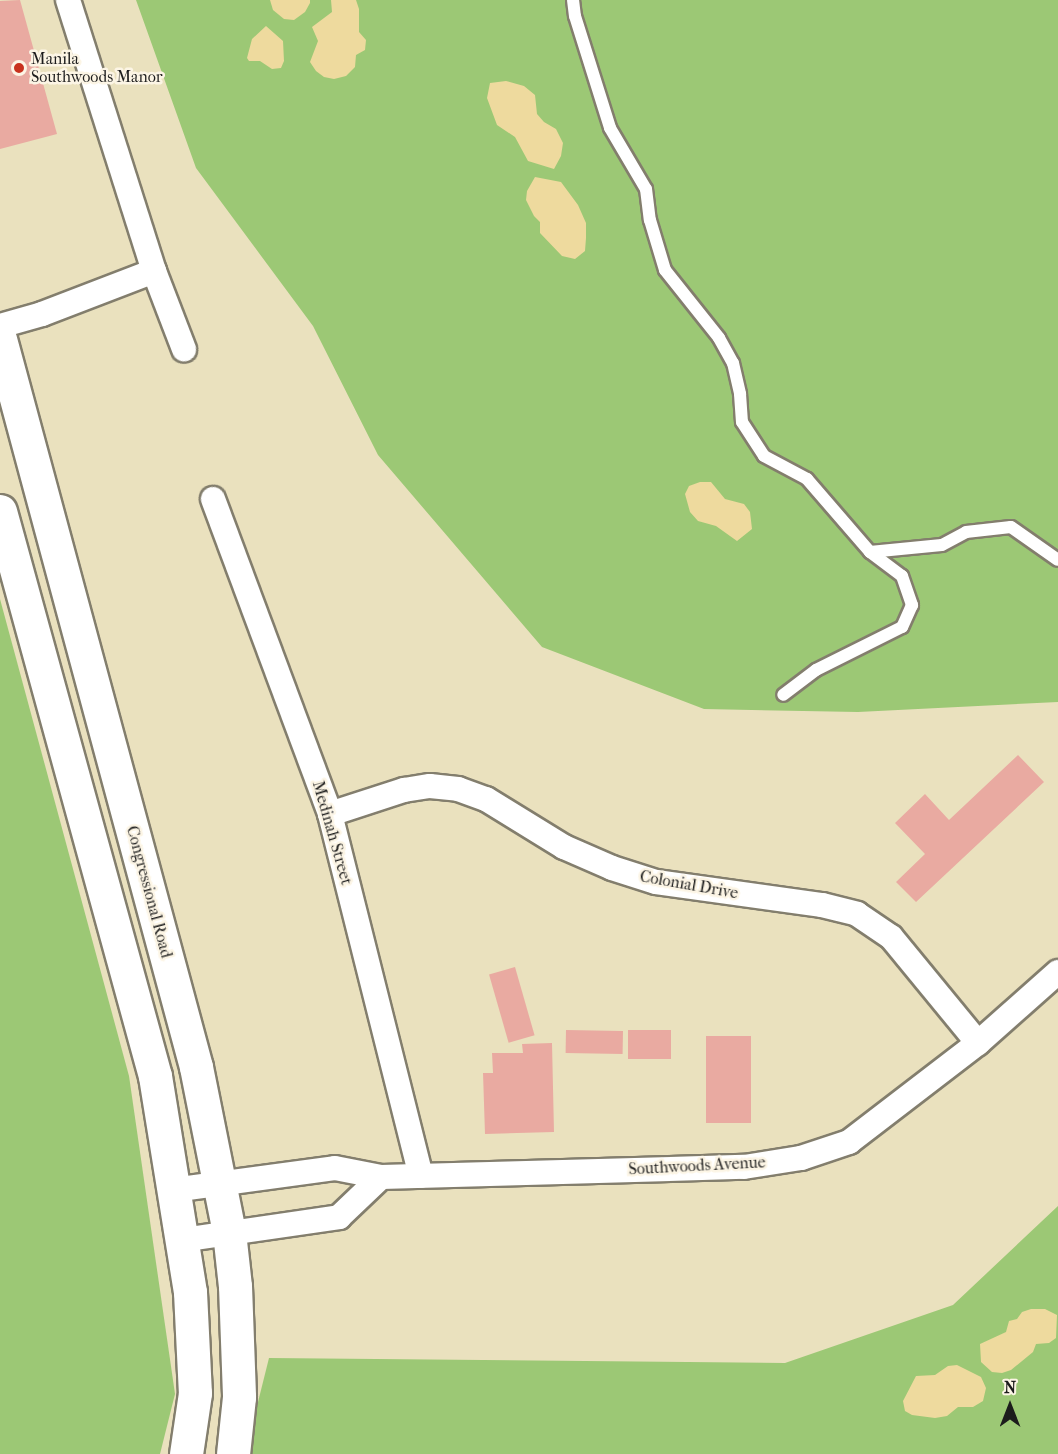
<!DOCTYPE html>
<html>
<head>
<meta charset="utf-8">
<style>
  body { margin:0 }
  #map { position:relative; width:1058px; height:1454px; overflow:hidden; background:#eae1be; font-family:"IM FELL French Canon",serif }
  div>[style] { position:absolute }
  .green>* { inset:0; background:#9cc875 }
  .sand>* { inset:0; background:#eeda9e }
  .building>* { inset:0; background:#e9aaa1; transform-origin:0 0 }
  .roads { filter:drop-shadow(2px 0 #837e6d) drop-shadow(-2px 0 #837e6d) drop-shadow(0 2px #837e6d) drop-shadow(0 -2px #837e6d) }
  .lane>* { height:12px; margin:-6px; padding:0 6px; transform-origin:6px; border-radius:6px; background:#fff }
  .street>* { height:24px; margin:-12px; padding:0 12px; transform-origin:12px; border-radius:12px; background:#fff }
  .secondary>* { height:33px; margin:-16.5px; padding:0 16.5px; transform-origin:16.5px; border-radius:16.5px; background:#fff }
  .dots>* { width:16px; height:16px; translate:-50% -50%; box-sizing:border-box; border:3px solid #fcf5e5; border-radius:50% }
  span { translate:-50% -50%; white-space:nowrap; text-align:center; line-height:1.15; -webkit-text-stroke:5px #fcf5e5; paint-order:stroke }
  .poi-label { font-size:16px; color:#1c1c1c }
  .left { translate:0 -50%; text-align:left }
  .street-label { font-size:16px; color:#1c1c1c }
  .north { position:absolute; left:980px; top:1376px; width:60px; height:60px; -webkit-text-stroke:4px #fcf5e5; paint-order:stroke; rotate:0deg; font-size:16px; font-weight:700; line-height:24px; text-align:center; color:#1c1c1c }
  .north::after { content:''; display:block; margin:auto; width:21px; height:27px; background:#1c1c1c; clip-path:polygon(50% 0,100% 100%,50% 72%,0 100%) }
</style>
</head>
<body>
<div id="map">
  <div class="green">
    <div style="clip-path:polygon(136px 0,1058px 0,1058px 702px,858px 712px,704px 709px,542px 647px,378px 455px,313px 326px,196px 168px)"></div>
    <div style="clip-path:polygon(0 599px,129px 1076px,175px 1394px,160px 1454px,0 1454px)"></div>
    <div style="clip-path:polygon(1058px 1206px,1058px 1454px,245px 1454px,269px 1358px,785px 1363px,953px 1305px)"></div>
  </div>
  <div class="sand">
    <div style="clip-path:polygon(270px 0,310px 0,310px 3px,305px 12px,294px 20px,284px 19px,273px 10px)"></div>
    <div style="clip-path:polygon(331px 0,356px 0,359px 9px,359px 32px,366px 40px,365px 50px,356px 55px,355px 67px,346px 76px,334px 79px,324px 77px,316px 71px,310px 62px,318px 41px,312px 27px,332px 12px)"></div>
    <div style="clip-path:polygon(266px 26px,283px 41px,284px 61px,281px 68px,272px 69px,260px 61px,249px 61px,247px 58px,252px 39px)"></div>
    <div style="clip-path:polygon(506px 81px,524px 86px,535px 95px,537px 114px,544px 122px,556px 129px,563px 143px,561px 156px,554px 169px,528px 161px,515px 137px,497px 125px,487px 98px,490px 83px)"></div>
    <div style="clip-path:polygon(535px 177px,561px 182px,578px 205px,586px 223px,586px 238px,585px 251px,575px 259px,562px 256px,540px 233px,540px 222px,534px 216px,526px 200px,527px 191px)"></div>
    <div style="clip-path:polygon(700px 482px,711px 482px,725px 499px,744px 504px,750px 512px,752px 529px,737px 541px,716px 526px,698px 521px,690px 512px,685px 494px,689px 486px)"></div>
    <div style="clip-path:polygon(1031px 1309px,1045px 1309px,1057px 1315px,1056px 1338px,1049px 1343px,1036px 1344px,1033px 1352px,1011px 1370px,1002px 1373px,992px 1372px,981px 1362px,980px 1344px,1006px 1332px,1009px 1321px,1017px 1319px,1022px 1312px)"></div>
    <div style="clip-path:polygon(957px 1365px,981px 1377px,986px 1388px,983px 1401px,973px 1407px,958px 1407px,947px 1416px,935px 1418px,912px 1415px,905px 1411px,903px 1401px,916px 1376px,935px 1375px,948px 1366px)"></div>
  </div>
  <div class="building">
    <div style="clip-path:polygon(20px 0,57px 134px,0 149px,0 1px)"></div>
    <div style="clip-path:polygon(1018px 755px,1044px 782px,916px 902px,896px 882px,925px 854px,895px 823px,925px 794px,949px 820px)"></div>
    <div style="left:515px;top:967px;width:71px;height:27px;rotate:74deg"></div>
    <div style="left:566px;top:1030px;width:57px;height:23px;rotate:1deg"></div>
    <div style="left:628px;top:1030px;width:43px;height:29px"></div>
    <div style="left:706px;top:1036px;width:45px;height:87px"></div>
    <div style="clip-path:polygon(552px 1043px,554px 1132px,485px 1134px,483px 1073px,493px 1073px,492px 1053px,523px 1053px,522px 1044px)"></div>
  </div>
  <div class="roads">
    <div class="lane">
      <div style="left:573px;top:0;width:16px;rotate:83deg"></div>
      <div style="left:575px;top:16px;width:117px;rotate:72.6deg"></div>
      <div style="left:610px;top:128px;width:71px;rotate:59.5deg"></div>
      <div style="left:646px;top:189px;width:31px;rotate:83deg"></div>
      <div style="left:650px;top:220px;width:52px;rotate:73.3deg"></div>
      <div style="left:665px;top:270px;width:87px;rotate:51.5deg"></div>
      <div style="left:719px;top:338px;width:29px;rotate:61deg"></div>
      <div style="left:733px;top:363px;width:32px;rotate:77deg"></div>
      <div style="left:740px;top:394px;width:28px;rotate:86deg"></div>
      <div style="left:742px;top:422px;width:40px;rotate:57.1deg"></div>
      <div style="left:764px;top:456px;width:49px;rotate:28.1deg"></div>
      <div style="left:807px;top:479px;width:96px;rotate:49.2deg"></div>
      <div style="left:870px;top:552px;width:40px;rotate:37deg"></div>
      <div style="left:902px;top:576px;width:31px;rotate:71deg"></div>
      <div style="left:912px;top:605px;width:24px;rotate:114deg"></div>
      <div style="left:902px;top:627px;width:96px;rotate:153.4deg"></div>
      <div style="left:816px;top:670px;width:41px;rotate:142.9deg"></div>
      <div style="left:870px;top:552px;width:72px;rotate:-5.6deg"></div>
      <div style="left:942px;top:545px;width:27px;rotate:-28deg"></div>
      <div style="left:966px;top:532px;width:45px;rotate:-6.3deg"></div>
      <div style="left:1011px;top:527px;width:57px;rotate:35.1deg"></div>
    </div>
    <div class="street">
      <div style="left:68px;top:0;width:284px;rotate:72.4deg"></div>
      <div style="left:154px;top:271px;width:84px;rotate:69deg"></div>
      <div style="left:0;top:326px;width:44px;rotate:-15.9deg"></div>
      <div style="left:42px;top:314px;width:120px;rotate:-21deg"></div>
      <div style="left:213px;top:499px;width:336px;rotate:69.6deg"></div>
      <div style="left:330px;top:814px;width:373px;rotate:75.9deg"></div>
      <div style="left:330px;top:814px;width:78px;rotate:-18deg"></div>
      <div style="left:404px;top:790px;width:26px;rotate:-9deg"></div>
      <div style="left:430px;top:786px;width:28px;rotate:6deg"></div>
      <div style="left:458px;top:789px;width:30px;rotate:20deg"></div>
      <div style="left:486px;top:799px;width:92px;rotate:31.6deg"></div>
      <div style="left:564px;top:847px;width:52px;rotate:23.6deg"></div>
      <div style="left:612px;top:868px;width:46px;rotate:17.7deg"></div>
      <div style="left:656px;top:882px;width:168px;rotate:7.9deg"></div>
      <div style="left:822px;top:905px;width:36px;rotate:14deg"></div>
      <div style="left:857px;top:914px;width:41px;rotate:34.1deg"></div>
      <div style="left:891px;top:937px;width:137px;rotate:50.6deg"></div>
      <div style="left:173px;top:1190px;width:163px;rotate:-7.7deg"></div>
      <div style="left:335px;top:1168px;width:47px;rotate:11.1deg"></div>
      <div style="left:381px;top:1177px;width:363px;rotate:-1.6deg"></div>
      <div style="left:744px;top:1167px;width:58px;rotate:-9deg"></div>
      <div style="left:801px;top:1158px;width:51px;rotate:-18.4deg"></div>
      <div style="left:849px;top:1142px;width:163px;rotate:-37.5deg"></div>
      <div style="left:978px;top:1043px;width:107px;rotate:-41.6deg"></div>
      <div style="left:182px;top:1240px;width:159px;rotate:-8.3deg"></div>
      <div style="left:339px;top:1217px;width:58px;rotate:-43.6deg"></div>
    </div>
    <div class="secondary">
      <div style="left:0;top:339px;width:754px;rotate:74.93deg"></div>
      <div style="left:196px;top:1067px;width:168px;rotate:78.7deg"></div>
      <div style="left:229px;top:1232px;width:54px;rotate:83.7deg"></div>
      <div style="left:235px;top:1286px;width:111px;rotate:87.9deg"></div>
      <div style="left:239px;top:1397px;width:57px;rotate:96deg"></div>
      <div style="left:0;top:511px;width:586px;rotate:74.66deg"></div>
      <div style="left:155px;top:1076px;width:219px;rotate:80.8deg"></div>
      <div style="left:190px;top:1292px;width:101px;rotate:87.2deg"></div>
      <div style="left:195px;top:1393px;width:62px;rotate:98.4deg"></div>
    </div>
  </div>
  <div class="dots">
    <div style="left:19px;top:68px;background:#c8321e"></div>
  </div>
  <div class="poi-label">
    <span class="left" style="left:31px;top:68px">Manila<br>Southwoods Manor</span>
  </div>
  <div class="street-label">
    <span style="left:332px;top:833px;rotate:74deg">Medinah Street</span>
    <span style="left:689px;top:885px;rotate:10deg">Colonial Drive</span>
    <span style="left:149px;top:892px;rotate:75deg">Congressional Road</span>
    <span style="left:697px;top:1166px;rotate:-3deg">Southwoods Avenue</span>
  </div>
  <div class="north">N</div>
</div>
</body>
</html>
